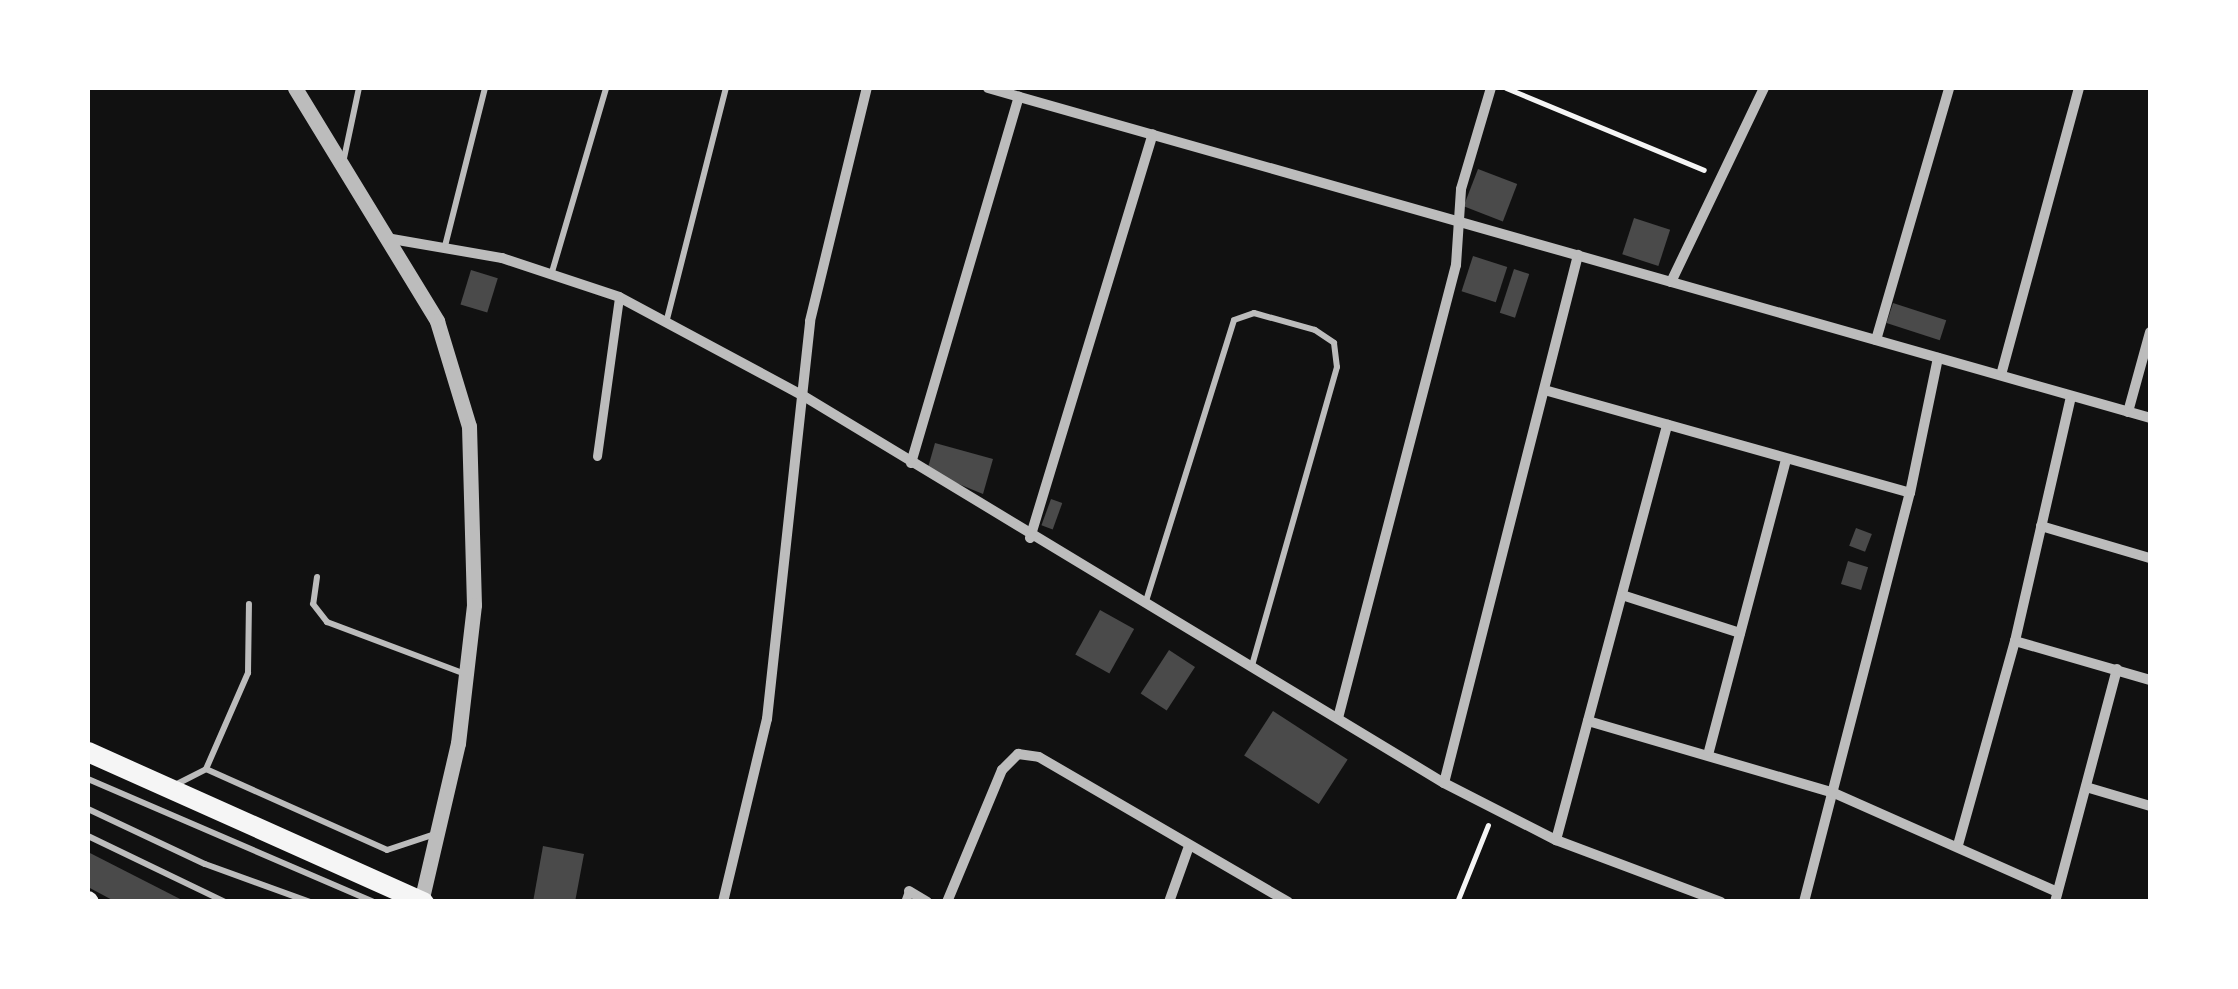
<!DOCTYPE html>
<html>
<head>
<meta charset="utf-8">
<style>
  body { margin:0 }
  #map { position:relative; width:2238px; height:989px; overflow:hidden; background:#111; font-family:Cabin,sans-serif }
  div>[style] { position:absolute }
  .building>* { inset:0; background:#4a4a4a; transform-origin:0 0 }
  .path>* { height:5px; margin:-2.5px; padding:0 2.5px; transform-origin:2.5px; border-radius:2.5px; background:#f5f5f5 }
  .service>* { height:6px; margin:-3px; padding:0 3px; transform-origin:3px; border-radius:3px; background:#bcbcbc }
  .pedestrian>* { height:9px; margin:-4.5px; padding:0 4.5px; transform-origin:4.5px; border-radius:4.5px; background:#bcbcbc }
  .minor>* { height:10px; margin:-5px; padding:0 5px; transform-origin:5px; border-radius:5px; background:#bcbcbc }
  .tertiary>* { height:15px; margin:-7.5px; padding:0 7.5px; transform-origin:7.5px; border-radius:7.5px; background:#bcbcbc }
  .trunk>* { height:20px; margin:-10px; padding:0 10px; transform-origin:10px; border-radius:10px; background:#f5f5f5 }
  span { translate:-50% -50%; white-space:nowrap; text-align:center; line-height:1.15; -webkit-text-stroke:9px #fff; paint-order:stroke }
  .frame { position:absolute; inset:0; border:90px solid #fff; pointer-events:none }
</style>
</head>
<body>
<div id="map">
  <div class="building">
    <div style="left:1478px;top:169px;width:42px;height:40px;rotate:21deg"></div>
    <div style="left:1634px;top:218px;width:38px;height:38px;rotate:18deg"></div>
    <div style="left:1473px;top:256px;width:36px;height:37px;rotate:18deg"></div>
    <div style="left:1514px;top:269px;width:16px;height:46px;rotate:18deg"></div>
    <div style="left:471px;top:270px;width:28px;height:36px;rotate:17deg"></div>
    <div style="left:1893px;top:303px;width:56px;height:21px;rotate:18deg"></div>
    <div style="clip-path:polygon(935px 443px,993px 459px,983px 494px,927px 471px)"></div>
    <div style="left:1051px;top:499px;width:12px;height:28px;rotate:20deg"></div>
    <div style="left:1856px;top:528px;width:17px;height:19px;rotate:21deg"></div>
    <div style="left:1848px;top:561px;width:21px;height:24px;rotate:17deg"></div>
    <div style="left:1100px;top:610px;width:39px;height:51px;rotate:29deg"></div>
    <div style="left:1169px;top:650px;width:31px;height:52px;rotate:33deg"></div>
    <div style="left:1273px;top:711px;width:89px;height:53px;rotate:33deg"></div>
    <div style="clip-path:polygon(543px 846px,584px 854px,575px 902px,533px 902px)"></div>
    <div style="clip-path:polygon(88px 852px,186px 902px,116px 902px,88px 887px)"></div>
  </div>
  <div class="path">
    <div style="left:1506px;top:88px;width:214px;rotate:22.5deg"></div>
    <div style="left:1457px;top:902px;width:83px;rotate:-68.1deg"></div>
  </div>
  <div class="service">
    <div style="left:343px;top:163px;width:77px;rotate:-78deg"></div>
    <div style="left:445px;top:246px;width:163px;rotate:-75.8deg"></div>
    <div style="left:552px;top:272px;width:192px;rotate:-73.6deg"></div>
    <div style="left:666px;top:323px;width:243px;rotate:-75.7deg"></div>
    <div style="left:317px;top:577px;width:27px;rotate:98deg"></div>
    <div style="left:313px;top:604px;width:23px;rotate:52deg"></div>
    <div style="left:327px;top:622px;width:147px;rotate:20.6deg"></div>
    <div style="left:1146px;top:601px;width:294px;rotate:-72.6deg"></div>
    <div style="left:1234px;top:320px;width:21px;rotate:-19deg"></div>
    <div style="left:1254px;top:313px;width:63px;rotate:15.6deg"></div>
    <div style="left:1315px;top:330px;width:23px;rotate:34deg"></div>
    <div style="left:1334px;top:343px;width:24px;rotate:83deg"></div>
    <div style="left:1337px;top:367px;width:311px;rotate:105.9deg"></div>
    <div style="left:206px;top:769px;width:198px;rotate:24.1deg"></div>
    <div style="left:387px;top:850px;width:51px;rotate:-18.4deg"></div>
    <div style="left:88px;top:779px;width:310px;rotate:23.3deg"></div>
    <div style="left:175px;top:785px;width:35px;rotate:-27deg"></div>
    <div style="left:206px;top:769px;width:105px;rotate:-66.4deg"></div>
    <div style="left:248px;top:673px;width:69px;rotate:-89.2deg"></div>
    <div style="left:88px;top:809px;width:129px;rotate:25.2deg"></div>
    <div style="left:205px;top:864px;width:112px;rotate:19.9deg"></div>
    <div style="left:88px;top:836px;width:152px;rotate:25.7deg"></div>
  </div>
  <div class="pedestrian">
    <div style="left:597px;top:456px;width:161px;rotate:-82.1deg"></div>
    <div style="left:905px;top:902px;width:12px;rotate:-70deg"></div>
  </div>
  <div class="minor">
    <div style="left:988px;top:88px;width:1208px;rotate:15.85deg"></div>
    <div style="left:392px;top:239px;width:112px;rotate:9.8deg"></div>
    <div style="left:502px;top:258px;width:123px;rotate:18.4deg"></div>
    <div style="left:619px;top:297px;width:208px;rotate:28.2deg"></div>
    <div style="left:802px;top:395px;width:750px;rotate:31.15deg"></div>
    <div style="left:1444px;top:783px;width:126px;rotate:27deg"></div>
    <div style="left:1556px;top:840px;width:176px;rotate:20.6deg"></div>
    <div style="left:1671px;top:282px;width:215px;rotate:-64.4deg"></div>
    <div style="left:1876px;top:340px;width:262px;rotate:-73.8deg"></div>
    <div style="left:2001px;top:375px;width:297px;rotate:-74.8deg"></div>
    <div style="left:1548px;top:391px;width:376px;rotate:15.7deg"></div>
    <div style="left:2128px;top:412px;width:83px;rotate:-74.6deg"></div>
    <div style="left:911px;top:463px;width:382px;rotate:-73.6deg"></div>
    <div style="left:2041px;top:526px;width:114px;rotate:16.4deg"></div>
    <div style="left:1030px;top:538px;width:422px;rotate:-73.1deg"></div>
    <div style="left:1622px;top:595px;width:124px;rotate:17.9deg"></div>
    <div style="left:2015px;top:641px;width:141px;rotate:16.1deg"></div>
    <div style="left:1338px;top:718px;width:468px;rotate:-75.4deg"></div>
    <div style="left:1456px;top:265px;width:76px;rotate:-86.2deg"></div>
    <div style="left:1461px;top:189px;width:105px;rotate:-73.5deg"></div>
    <div style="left:1588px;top:721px;width:256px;rotate:16.3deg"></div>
    <div style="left:1834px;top:793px;width:244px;rotate:23.9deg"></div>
    <div style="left:1708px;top:755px;width:306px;rotate:-75.2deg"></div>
    <div style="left:1444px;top:783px;width:545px;rotate:-75.76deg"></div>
    <div style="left:2086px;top:787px;width:67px;rotate:16.5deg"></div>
    <div style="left:1556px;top:840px;width:430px;rotate:-75deg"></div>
    <div style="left:1958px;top:845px;width:212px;rotate:-74.4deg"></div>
    <div style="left:2015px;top:641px;width:251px;rotate:-77.1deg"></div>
    <div style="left:909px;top:891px;width:21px;rotate:31deg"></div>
    <div style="left:723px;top:902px;width:188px;rotate:-76.5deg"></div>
    <div style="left:767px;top:719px;width:400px;rotate:-83.8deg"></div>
    <div style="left:810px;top:321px;width:240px;rotate:-76.3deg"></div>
    <div style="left:947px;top:902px;width:143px;rotate:-67.4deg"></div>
    <div style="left:1002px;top:770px;width:23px;rotate:-45deg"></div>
    <div style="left:1018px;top:754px;width:21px;rotate:8deg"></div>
    <div style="left:1039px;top:757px;width:288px;rotate:30.2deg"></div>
    <div style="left:1169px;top:902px;width:56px;rotate:-70.3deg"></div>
    <div style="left:1804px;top:902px;width:423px;rotate:-75.5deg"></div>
    <div style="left:1910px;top:493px;width:138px;rotate:-78.3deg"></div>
    <div style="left:2055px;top:902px;width:241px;rotate:-75.1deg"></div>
  </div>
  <div class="tertiary">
    <div style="left:295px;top:88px;width:273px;rotate:58.6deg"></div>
    <div style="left:437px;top:321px;width:110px;rotate:73.1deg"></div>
    <div style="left:469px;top:426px;width:179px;rotate:88.4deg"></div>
    <div style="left:474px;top:605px;width:139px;rotate:96.6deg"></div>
    <div style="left:458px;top:743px;width:163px;rotate:103.1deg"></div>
  </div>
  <div class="trunk">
    <div style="left:88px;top:752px;width:368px;rotate:24.1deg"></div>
    <div style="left:88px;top:901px;width:1px;rotate:45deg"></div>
  </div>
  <div class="frame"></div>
</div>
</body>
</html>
